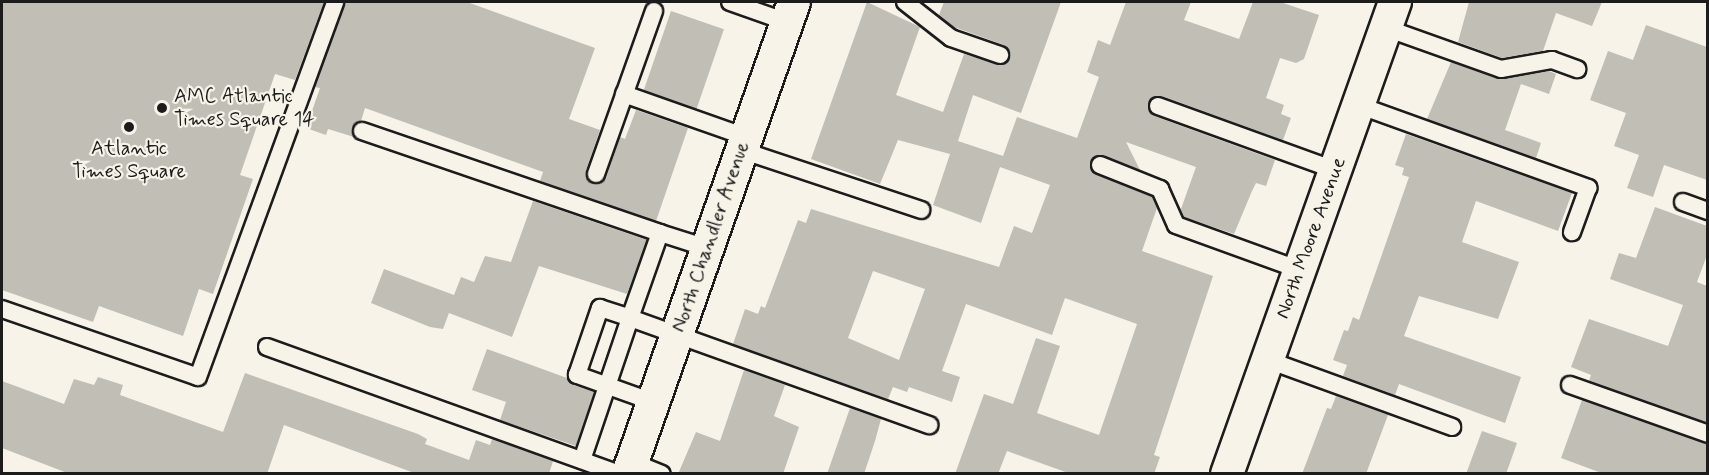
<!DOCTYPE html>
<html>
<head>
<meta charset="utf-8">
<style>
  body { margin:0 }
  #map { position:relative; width:1709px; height:475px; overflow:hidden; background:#f7f3e8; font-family:Mynerve,sans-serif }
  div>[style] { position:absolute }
  .building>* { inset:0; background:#c0beb5; transform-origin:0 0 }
  .roads { filter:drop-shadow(2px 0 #1c1c1c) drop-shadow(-2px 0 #1c1c1c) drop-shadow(0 2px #1c1c1c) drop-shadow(0 -2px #1c1c1c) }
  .service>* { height:16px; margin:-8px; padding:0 8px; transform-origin:8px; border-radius:8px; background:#f7f3e8 }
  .minor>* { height:32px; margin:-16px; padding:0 16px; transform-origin:16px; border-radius:16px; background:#f7f3e8 }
  .dots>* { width:16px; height:16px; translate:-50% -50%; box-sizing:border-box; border:3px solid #f7f3e8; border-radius:50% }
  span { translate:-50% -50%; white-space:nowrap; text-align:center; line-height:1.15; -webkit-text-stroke:4.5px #f7f3e8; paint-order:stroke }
  .poi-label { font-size:20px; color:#1c1c1c }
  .left { translate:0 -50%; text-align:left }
  .street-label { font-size:20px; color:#1c1c1c }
  .frame { position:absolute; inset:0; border:3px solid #1c1c1c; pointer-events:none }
</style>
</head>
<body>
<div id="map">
  <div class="building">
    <div style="clip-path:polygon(2px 2px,324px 2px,295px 80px,275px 74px,240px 175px,253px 179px,213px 294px,199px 289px,183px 336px,99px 306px,93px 322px,2px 290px)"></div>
    <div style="clip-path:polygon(345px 2px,467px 2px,595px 48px,569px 119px,600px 130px,586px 170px,588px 181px,597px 184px,606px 178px,620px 137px,625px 139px,636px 110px,688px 128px,656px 221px,540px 181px,543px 172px,365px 108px,361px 121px,352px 127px,354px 137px,328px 129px,326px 135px,306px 128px,320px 88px,315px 87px)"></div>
    <div style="clip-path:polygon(evenodd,867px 2px,920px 27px,896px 95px,943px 112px,964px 54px,1001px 65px,1010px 54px,1004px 45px,954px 27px,939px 15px,944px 2px,1061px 2px,1021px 113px,973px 95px,958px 141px,1003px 156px,1017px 117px,1077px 138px,1099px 77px,1087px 72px,1098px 40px,1110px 45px,1126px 2px,1191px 2px,1184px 20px,1239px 39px,1253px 2px,1280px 2px,1319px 15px,1304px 59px,1296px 63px,1280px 58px,1266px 98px,1284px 105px,1281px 114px,1291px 118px,1283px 140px,1162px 96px,1148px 102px,1148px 108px,1154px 116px,1275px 160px,1266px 186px,1256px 183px,1252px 191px,1234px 234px,1184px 217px,1181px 209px,1196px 167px,1126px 142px,1140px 170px,1103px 155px,1090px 162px,1096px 174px,1152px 197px,1157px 208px,1142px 251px,1213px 276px,1154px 455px,1160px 457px,1154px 474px,1071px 474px,1007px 451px,998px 474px,955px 474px,984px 394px,1013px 404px,1036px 338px,1060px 346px,1037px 413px,1099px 435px,1137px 324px,1065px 298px,1052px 335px,966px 304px,942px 371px,960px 377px,952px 402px,909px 387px,907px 392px,893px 387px,888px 399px,733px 344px,745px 309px,758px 314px,761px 306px,765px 308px,798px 220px,806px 223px,811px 209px,999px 267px,1014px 226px,1032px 233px,1050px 185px,1000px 167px,981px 223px,933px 205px,950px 154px,898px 140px,880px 184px,811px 159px,867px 2px,873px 271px,925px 289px,899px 360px,848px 338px,873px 271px)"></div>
    <div style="clip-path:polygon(1469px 2px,1602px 2px,1592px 26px,1556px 13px,1543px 51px,1502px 58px,1458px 42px)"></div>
    <div style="left:671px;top:11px;width:56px;height:84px;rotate:19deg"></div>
    <div style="clip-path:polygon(1646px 25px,1707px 47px,1707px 180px,1664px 165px,1653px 197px,1627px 188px,1639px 155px,1614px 146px,1626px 113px,1590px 100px,1608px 51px,1633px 60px)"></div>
    <div style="clip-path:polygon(1451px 62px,1498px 79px,1549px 71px,1556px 74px,1549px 94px,1521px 84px,1505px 130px,1541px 143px,1536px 158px,1427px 119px)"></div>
    <div style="clip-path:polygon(1406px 134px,1572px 193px,1558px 231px,1476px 201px,1462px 242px,1519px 262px,1498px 319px,1419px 296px,1404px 336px,1521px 377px,1505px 423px,1399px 384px,1395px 395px,1343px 376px,1347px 365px,1333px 360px,1344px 330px,1348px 331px,1353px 317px,1359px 320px,1409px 177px,1402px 175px,1404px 168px,1395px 165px)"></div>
    <div style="clip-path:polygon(533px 201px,647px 240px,627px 294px,539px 266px,512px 337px,449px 313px,443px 329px,430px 327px,371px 303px,384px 269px,454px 295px,461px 277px,474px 282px,485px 256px,511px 262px)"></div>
    <div style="clip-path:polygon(1655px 207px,1707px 226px,1707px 255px,1697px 282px,1707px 286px,1707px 423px,1589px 381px,1591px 375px,1571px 367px,1589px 319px,1668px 346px,1683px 305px,1610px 279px,1619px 253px,1636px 258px)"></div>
    <div style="clip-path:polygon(487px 349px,567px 378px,573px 385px,594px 392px,576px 446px,500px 420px,506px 402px,472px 390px)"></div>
    <div style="clip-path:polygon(744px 370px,785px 385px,774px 416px,799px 427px,783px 474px,678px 474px,696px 432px,720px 441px)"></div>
    <div style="clip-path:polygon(245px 373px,418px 434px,427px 439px,425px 444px,469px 460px,476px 440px,490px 445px,492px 439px,553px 461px,549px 474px,417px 474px,284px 425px,267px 474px,70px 474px,2px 448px,2px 381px,64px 404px,74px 379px,94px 385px,98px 377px,123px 385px,120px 395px,223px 432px)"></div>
    <div style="clip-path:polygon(1336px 396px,1388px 415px,1366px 474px,1302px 474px,1327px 408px,1331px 409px)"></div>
    <div style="clip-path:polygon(1582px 400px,1707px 444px,1707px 474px,1604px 474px,1561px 458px)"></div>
    <div style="clip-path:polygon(850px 408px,881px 419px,875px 441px,864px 474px,827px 474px)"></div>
    <div style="clip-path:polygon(1482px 431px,1517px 443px,1506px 474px,1466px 474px)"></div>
  </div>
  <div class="roads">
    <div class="service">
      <div style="left:730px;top:2px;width:60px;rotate:19.3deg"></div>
      <div style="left:905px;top:2px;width:58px;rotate:38deg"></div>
      <div style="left:951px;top:38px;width:52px;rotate:19.1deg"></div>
      <div style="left:1386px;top:28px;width:122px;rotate:19.6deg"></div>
      <div style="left:1501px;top:69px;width:52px;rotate:-10deg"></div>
      <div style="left:1552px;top:60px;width:27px;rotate:20deg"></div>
      <div style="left:624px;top:94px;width:129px;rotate:19.4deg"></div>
      <div style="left:1358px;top:105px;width:245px;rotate:19.8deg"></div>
      <div style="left:1588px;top:188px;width:47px;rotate:110deg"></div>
      <div style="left:1158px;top:106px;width:188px;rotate:19.9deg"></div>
      <div style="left:362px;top:131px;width:315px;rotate:18.9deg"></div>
      <div style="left:741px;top:150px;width:190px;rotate:18.4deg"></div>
      <div style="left:1100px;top:165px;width:65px;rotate:21.8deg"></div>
      <div style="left:1160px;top:189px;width:39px;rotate:66deg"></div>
      <div style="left:1176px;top:225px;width:132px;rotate:19.9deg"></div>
      <div style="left:596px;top:174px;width:173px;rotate:-70.4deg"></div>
      <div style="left:1683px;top:202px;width:27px;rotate:20deg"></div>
      <div style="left:2px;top:309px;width:207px;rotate:19.1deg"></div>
      <div style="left:198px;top:377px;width:399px;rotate:-69.9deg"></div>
      <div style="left:267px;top:347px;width:374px;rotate:19.8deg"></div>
      <div style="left:1268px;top:360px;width:196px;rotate:20deg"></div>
      <div style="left:1570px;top:385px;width:146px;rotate:19.5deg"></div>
      <div style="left:653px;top:402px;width:81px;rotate:-160.4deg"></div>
      <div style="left:577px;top:375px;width:71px;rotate:-71.1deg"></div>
      <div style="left:600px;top:308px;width:32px;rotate:18deg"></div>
      <div style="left:630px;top:318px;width:90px;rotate:-70.6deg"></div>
      <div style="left:660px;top:233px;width:49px;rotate:17.7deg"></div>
      <div style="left:582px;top:460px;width:150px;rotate:-71.3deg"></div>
      <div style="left:630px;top:318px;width:318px;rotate:19.7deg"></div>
      <div style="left:632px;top:462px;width:32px;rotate:22deg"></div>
    </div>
    <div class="minor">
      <div style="left:628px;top:474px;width:500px;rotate:-70.62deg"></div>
      <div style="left:1227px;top:474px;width:501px;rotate:-70.41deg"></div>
    </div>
  </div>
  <div class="dots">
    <div style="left:162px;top:108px;background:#1c1c1c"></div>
    <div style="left:129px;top:127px;background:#1c1c1c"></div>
  </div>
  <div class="poi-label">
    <span class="left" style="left:174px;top:108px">AMC Atlantic<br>Times Square 14</span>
    <span style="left:129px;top:160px">Atlantic<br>Times Square</span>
  </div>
  <div class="street-label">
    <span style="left:711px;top:237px;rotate:-71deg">North Chandler Avenue</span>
    <span style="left:1311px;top:238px;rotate:-70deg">North Moore Avenue</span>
  </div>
  <div class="frame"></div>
</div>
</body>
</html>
